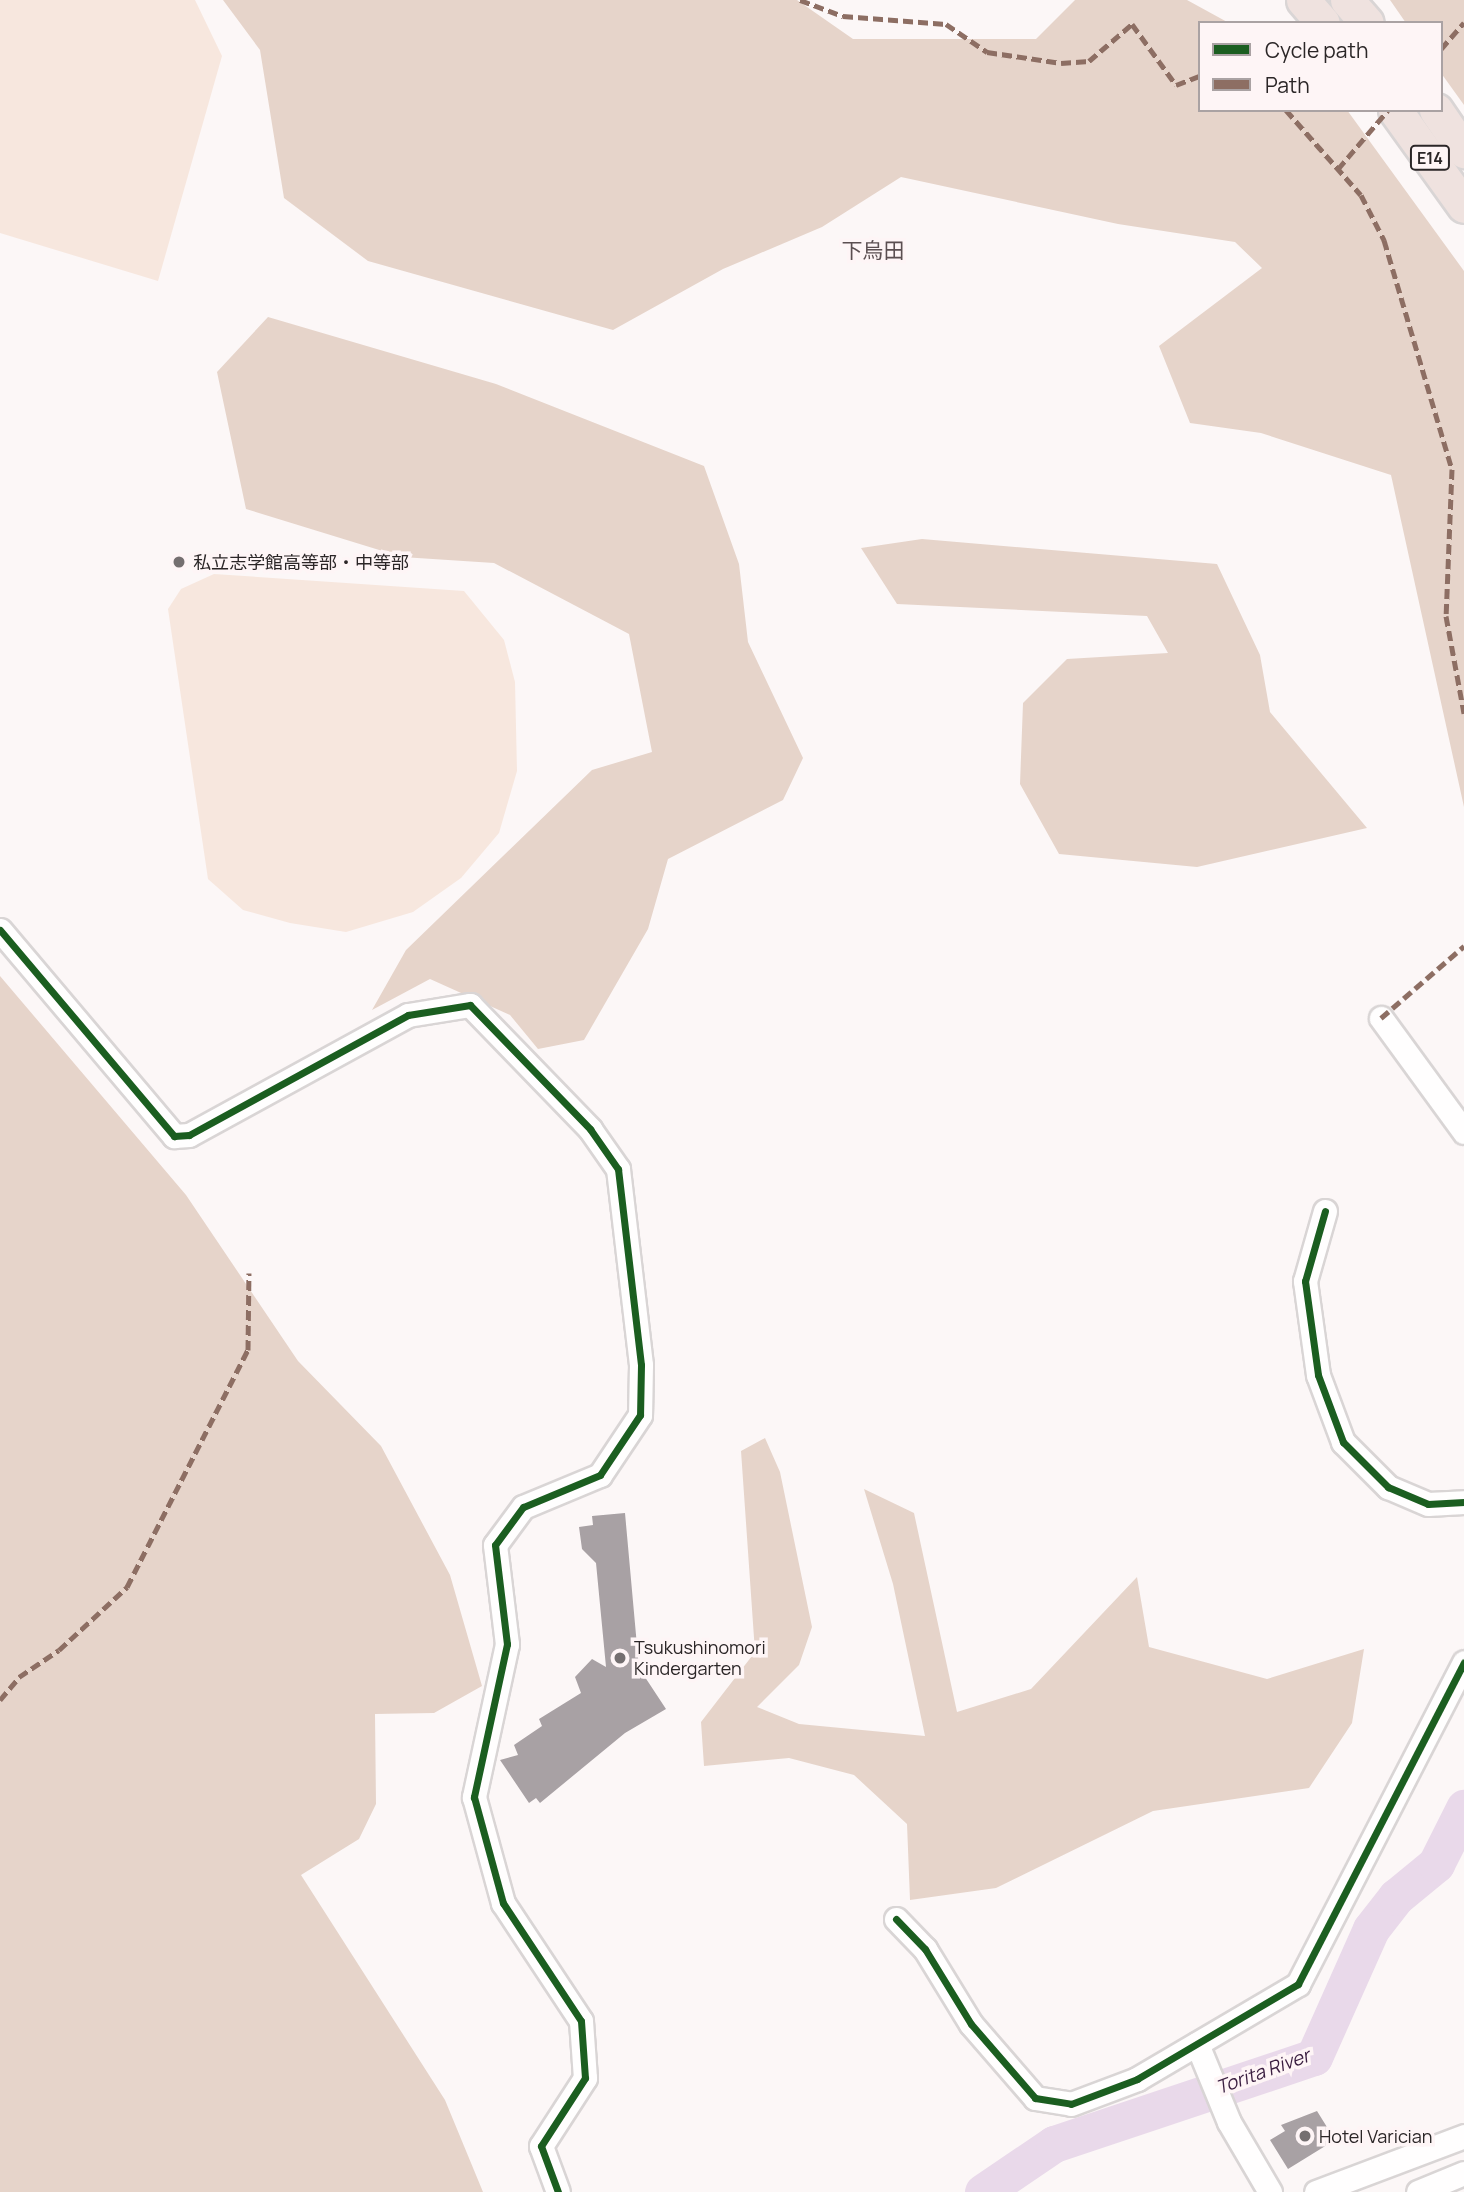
<!DOCTYPE html>
<html>
<head>
<meta charset="utf-8">
<style>
  body { margin:0 }
  #map { position:relative; width:1464px; height:2192px; overflow:hidden; background:#fcf7f7; font-family:Manrope,"Noto Sans JP",sans-serif }
  div>[style] { position:absolute }
  .green>* { inset:0; background:#f7e7de }
  .forest>* { inset:0; background:#e6d4ca }
  .river>* { height:37px; margin:-18.5px; padding:0 18.5px; transform-origin:18.5px; border-radius:18.5px; background:#e9d9ea }
  .building>* { inset:0; background:#a8a1a4 }
  .roads { filter:drop-shadow(2px 0 #d9d5d5) drop-shadow(-2px 0 #d9d5d5) drop-shadow(0 2px #d9d5d5) drop-shadow(0 -2px #d9d5d5) }
  .minor>* { height:23px; margin:-11.5px; padding:0 11.5px; transform-origin:11.5px; border-radius:11.5px; background:#fffefe }
  .highway>* { height:33px; margin:-16.5px; padding:0 16.5px; transform-origin:16.5px; border-radius:16.5px; background:#efe2df }
  .quiet>* { height:5px; margin-top:-2.5px; transform-origin:0; background:repeating-linear-gradient(90deg,#8d6e63 0 10px,transparent 0 15px) }
  .cycleway>* { height:7px; margin:-3.5px; padding:0 3.5px; transform-origin:3.5px; border-radius:3.5px; background:#1b5e20 }
  .dots>* { width:19px; height:19px; translate:-50% -50%; box-sizing:border-box; border:4px solid #fef5f6; border-radius:50% }
  span { translate:-50% -50%; white-space:nowrap; text-align:center; line-height:1.15; -webkit-text-stroke:7px #fef5f6; paint-order:stroke }
  .shield-label span { padding:2px 5px; background:#fef5f6; border:2px solid; border-radius:5px; -webkit-text-stroke-width:0 }
  .shield-label { font-size:16px; color:#2b2627; font-weight:700 }
  .poi-label { font-size:18px; color:#2b2627 }
  .left { translate:0 -50%; text-align:left }
  .water-label { font-size:19px; color:#3a1e40; font-style:italic }
  .quarter-label { font-size:21px; color:#5b4f51 }
  .legend { position:absolute; left:1198px; top:21px; width:245px; height:91px; box-sizing:border-box; background:#fef5f6; border:2px solid #aaa2a3; margin:0; padding:9px 12px; list-style:none; font-size:21px; color:#2b2627 }
  .legend li { display:flex; align-items:center; gap:14px; height:35px }
  .legend b { width:35px; border:2px solid #aaa2a3 }
</style>
</head>
<body>
<div id="map">
  <div class="green">
    <div style="clip-path:polygon(0 0,195px 0,222px 56px,158px 281px,0 233px)"></div>
    <div style="clip-path:polygon(214px 574px,464px 591px,504px 640px,515px 682px,517px 771px,499px 833px,461px 878px,413px 912px,346px 932px,290px 923px,243px 910px,208px 879px,168px 609px,181px 589px)"></div>
  </div>
  <div class="forest">
    <div style="clip-path:polygon(223px 0,797px 0,853px 39px,1036px 39px,1075px 0,1187px 0,1229px 23px,1200px 23px,1200px 110px,1347px 110px,1464px 271px,1464px 807px,1391px 475px,1261px 433px,1190px 423px,1159px 346px,1262px 268px,1235px 242px,1118px 224px,901px 177px,822px 227px,723px 269px,613px 330px,368px 261px,284px 198px,260px 50px)"></div>
    <div style="clip-path:polygon(1390px 0,1464px 0,1464px 105px,1441px 73px,1441px 23px,1406px 23px)"></div>
    <div style="clip-path:polygon(268px 317px,496px 384px,704px 466px,739px 564px,748px 642px,803px 758px,783px 800px,668px 859px,648px 929px,584px 1040px,538px 1049px,510px 1015px,430px 979px,372px 1010px,406px 950px,592px 770px,652px 752px,629px 634px,494px 563px,402px 557px,246px 509px,217px 372px)"></div>
    <div style="clip-path:polygon(922px 539px,1217px 564px,1260px 655px,1270px 712px,1367px 828px,1197px 867px,1059px 854px,1020px 784px,1023px 703px,1067px 659px,1168px 653px,1147px 616px,897px 604px,861px 548px)"></div>
    <div style="clip-path:polygon(0 976px,186px 1195px,298px 1361px,381px 1446px,450px 1575px,482px 1686px,434px 1713px,375px 1714px,376px 1804px,359px 1839px,301px 1875px,445px 2100px,483px 2192px,0 2192px)"></div>
    <div style="clip-path:polygon(765px 1438px,780px 1472px,812px 1627px,799px 1665px,757px 1707px,799px 1724px,925px 1736px,893px 1584px,864px 1489px,914px 1513px,957px 1712px,1031px 1689px,1137px 1577px,1149px 1647px,1267px 1679px,1364px 1649px,1352px 1723px,1309px 1788px,1153px 1811px,996px 1888px,910px 1900px,907px 1824px,854px 1775px,789px 1758px,704px 1766px,701px 1722px,755px 1652px,741px 1451px)"></div>
  </div>
  <div class="river">
    <div style="left:983px;top:2192px;width:86px;rotate:-34.1deg"></div>
    <div style="left:1054px;top:2144px;width:274px;rotate:-18.5deg"></div>
    <div style="left:1314px;top:2057px;width:140px;rotate:-66deg"></div>
    <div style="left:1371px;top:1929px;width:41px;rotate:-52deg"></div>
    <div style="left:1396px;top:1897px;width:52px;rotate:-39.5deg"></div>
    <div style="left:1436px;top:1864px;width:63px;rotate:-63.4deg"></div>
  </div>
  <div class="building">
    <div style="clip-path:polygon(625px 1513px,639px 1668px,666px 1709px,625px 1733px,540px 1803px,536px 1798px,529px 1803px,500px 1760px,518px 1755px,514px 1745px,542px 1726px,539px 1719px,581px 1693px,575px 1677px,592px 1659px,606px 1667px,596px 1563px,582px 1549px,579px 1527px,593px 1525px,592px 1516px)"></div>
    <div style="clip-path:polygon(1317px 2111px,1335px 2140px,1288px 2169px,1270px 2140px,1285px 2131px,1281px 2125px)"></div>
  </div>
  <div class="roads">
    <div class="minor">
      <div style="left:0;top:930px;width:270px;rotate:49.8deg"></div>
      <div style="left:174px;top:1136px;width:15px;rotate:-4deg"></div>
      <div style="left:189px;top:1135px;width:250px;rotate:-28.7deg"></div>
      <div style="left:408px;top:1015px;width:63px;rotate:-9.2deg"></div>
      <div style="left:470px;top:1005px;width:173px;rotate:45.9deg"></div>
      <div style="left:590px;top:1129px;width:49px;rotate:55deg"></div>
      <div style="left:618px;top:1169px;width:197px;rotate:83.3deg"></div>
      <div style="left:641px;top:1365px;width:50px;rotate:91.1deg"></div>
      <div style="left:640px;top:1415px;width:72px;rotate:123.7deg"></div>
      <div style="left:600px;top:1475px;width:83px;rotate:157.4deg"></div>
      <div style="left:523px;top:1507px;width:47px;rotate:126.4deg"></div>
      <div style="left:495px;top:1545px;width:100px;rotate:83.1deg"></div>
      <div style="left:507px;top:1644px;width:157px;rotate:102.2deg"></div>
      <div style="left:474px;top:1797px;width:110px;rotate:74.7deg"></div>
      <div style="left:503px;top:1903px;width:141px;rotate:56.5deg"></div>
      <div style="left:581px;top:2021px;width:57px;rotate:86deg"></div>
      <div style="left:585px;top:2078px;width:81px;rotate:122.9deg"></div>
      <div style="left:541px;top:2146px;width:49px;rotate:69.7deg"></div>
      <div style="left:1381px;top:1018px;width:141px;rotate:53.9deg"></div>
      <div style="left:1325px;top:1211px;width:73px;rotate:105.9deg"></div>
      <div style="left:1305px;top:1281px;width:95px;rotate:82.1deg"></div>
      <div style="left:1318px;top:1375px;width:72px;rotate:69.5deg"></div>
      <div style="left:1343px;top:1442px;width:64px;rotate:45deg"></div>
      <div style="left:1388px;top:1487px;width:43px;rotate:23deg"></div>
      <div style="left:1428px;top:1504px;width:36px;rotate:-3deg"></div>
      <div style="left:896px;top:1919px;width:42px;rotate:46deg"></div>
      <div style="left:925px;top:1949px;width:88px;rotate:58.5deg"></div>
      <div style="left:971px;top:2024px;width:98px;rotate:49.1deg"></div>
      <div style="left:1035px;top:2098px;width:36px;rotate:9deg"></div>
      <div style="left:1071px;top:2104px;width:71px;rotate:-20.7deg"></div>
      <div style="left:1137px;top:2079px;width:187px;rotate:-30.5deg"></div>
      <div style="left:1298px;top:1984px;width:362px;rotate:-62.7deg"></div>
      <div style="left:1197px;top:2044px;width:84px;rotate:67.7deg"></div>
      <div style="left:1229px;top:2122px;width:81px;rotate:59.6deg"></div>
      <div style="left:1316px;top:2192px;width:158px;rotate:-20.7deg"></div>
      <div style="left:1418px;top:2192px;width:50px;rotate:-22.4deg"></div>
    </div>
    <div class="highway">
      <div style="left:1303px;top:0;width:30px;rotate:49deg"></div>
      <div style="left:1347px;top:0;width:30px;rotate:49deg"></div>
      <div style="left:1395px;top:110px;width:118px;rotate:54.3deg"></div>
      <div style="left:1436px;top:110px;width:50px;rotate:55.7deg"></div>
    </div>
  </div>
  <div class="quiet">
    <div style="left:800px;top:0;width:46px;rotate:20.4deg"></div>
    <div style="left:843px;top:16px;width:103px;rotate:4.4deg"></div>
    <div style="left:946px;top:24px;width:50px;rotate:34.3deg"></div>
    <div style="left:987px;top:52px;width:75px;rotate:8.5deg"></div>
    <div style="left:1061px;top:63px;width:28px;rotate:-4deg"></div>
    <div style="left:1089px;top:61px;width:57px;rotate:-40.7deg"></div>
    <div style="left:1132px;top:24px;width:75px;rotate:54.2deg"></div>
    <div style="left:1176px;top:85px;width:26px;rotate:-21deg"></div>
    <div style="left:1441px;top:49px;width:35px;rotate:-49deg"></div>
    <div style="left:1286px;top:110px;width:113px;rotate:48.6deg"></div>
    <div style="left:1361px;top:195px;width:51px;rotate:62.9deg"></div>
    <div style="left:1384px;top:240px;width:239px;rotate:73.5deg"></div>
    <div style="left:1452px;top:469px;width:147px;rotate:92.3deg"></div>
    <div style="left:1446px;top:616px;width:99px;rotate:79.5deg"></div>
    <div style="left:1338px;top:169px;width:77px;rotate:-49.7deg"></div>
    <div style="left:1381px;top:1018px;width:110px;rotate:-40.9deg"></div>
    <div style="left:0;top:1700px;width:30px;rotate:-50deg"></div>
    <div style="left:19px;top:1677px;width:48px;rotate:-34deg"></div>
    <div style="left:59px;top:1650px;width:93px;rotate:-42.8deg"></div>
    <div style="left:127px;top:1587px;width:266px;rotate:-63deg"></div>
    <div style="left:248px;top:1350px;width:77px;rotate:-89.3deg"></div>
  </div>
  <div class="cycleway">
    <div style="left:0;top:930px;width:270px;rotate:49.8deg"></div>
    <div style="left:174px;top:1136px;width:15px;rotate:-4deg"></div>
    <div style="left:189px;top:1135px;width:250px;rotate:-28.7deg"></div>
    <div style="left:408px;top:1015px;width:63px;rotate:-9.2deg"></div>
    <div style="left:470px;top:1005px;width:173px;rotate:45.9deg"></div>
    <div style="left:590px;top:1129px;width:49px;rotate:55deg"></div>
    <div style="left:618px;top:1169px;width:197px;rotate:83.3deg"></div>
    <div style="left:641px;top:1365px;width:50px;rotate:91.1deg"></div>
    <div style="left:640px;top:1415px;width:72px;rotate:123.7deg"></div>
    <div style="left:600px;top:1475px;width:83px;rotate:157.4deg"></div>
    <div style="left:523px;top:1507px;width:47px;rotate:126.4deg"></div>
    <div style="left:495px;top:1545px;width:100px;rotate:83.1deg"></div>
    <div style="left:507px;top:1644px;width:157px;rotate:102.2deg"></div>
    <div style="left:474px;top:1797px;width:110px;rotate:74.7deg"></div>
    <div style="left:503px;top:1903px;width:141px;rotate:56.5deg"></div>
    <div style="left:581px;top:2021px;width:57px;rotate:86deg"></div>
    <div style="left:585px;top:2078px;width:81px;rotate:122.9deg"></div>
    <div style="left:541px;top:2146px;width:49px;rotate:69.7deg"></div>
    <div style="left:1325px;top:1211px;width:73px;rotate:105.9deg"></div>
    <div style="left:1305px;top:1281px;width:95px;rotate:82.1deg"></div>
    <div style="left:1318px;top:1375px;width:72px;rotate:69.5deg"></div>
    <div style="left:1343px;top:1442px;width:64px;rotate:45deg"></div>
    <div style="left:1388px;top:1487px;width:43px;rotate:23deg"></div>
    <div style="left:1428px;top:1504px;width:36px;rotate:-3deg"></div>
    <div style="left:896px;top:1919px;width:42px;rotate:46deg"></div>
    <div style="left:925px;top:1949px;width:88px;rotate:58.5deg"></div>
    <div style="left:971px;top:2024px;width:98px;rotate:49.1deg"></div>
    <div style="left:1035px;top:2098px;width:36px;rotate:9deg"></div>
    <div style="left:1071px;top:2104px;width:71px;rotate:-20.7deg"></div>
    <div style="left:1137px;top:2079px;width:187px;rotate:-30.5deg"></div>
    <div style="left:1298px;top:1984px;width:362px;rotate:-62.7deg"></div>
  </div>
  <div class="dots">
    <div style="left:179px;top:562px;background:#746f70"></div>
    <div style="left:620px;top:1658px;background:#746f70"></div>
    <div style="left:1305px;top:2136px;background:#746f70"></div>
  </div>
  <div class="shield-label">
    <span style="left:1430px;top:158px">E14</span>
  </div>
  <div class="poi-label">
    <span class="left" style="left:193px;top:562px">私立志学館高等部・中等部</span>
    <span class="left" style="left:634px;top:1658px">Tsukushinomori<br>Kindergarten</span>
    <span class="left" style="left:1319px;top:2136px">Hotel Varician</span>
  </div>
  <div class="water-label">
    <span style="left:1263px;top:2072px;rotate:-20deg">Torita River</span>
  </div>
  <div class="quarter-label">
    <span style="left:873px;top:250px">下烏田</span>
  </div>
  <ul class="legend">
  <li><b style="height:9px;background:#1b5e20"></b>Cycle path</li>
  <li><b style="height:9px;background:#8d6e63"></b>Path</li>
  </ul>
</div>
</body>
</html>
